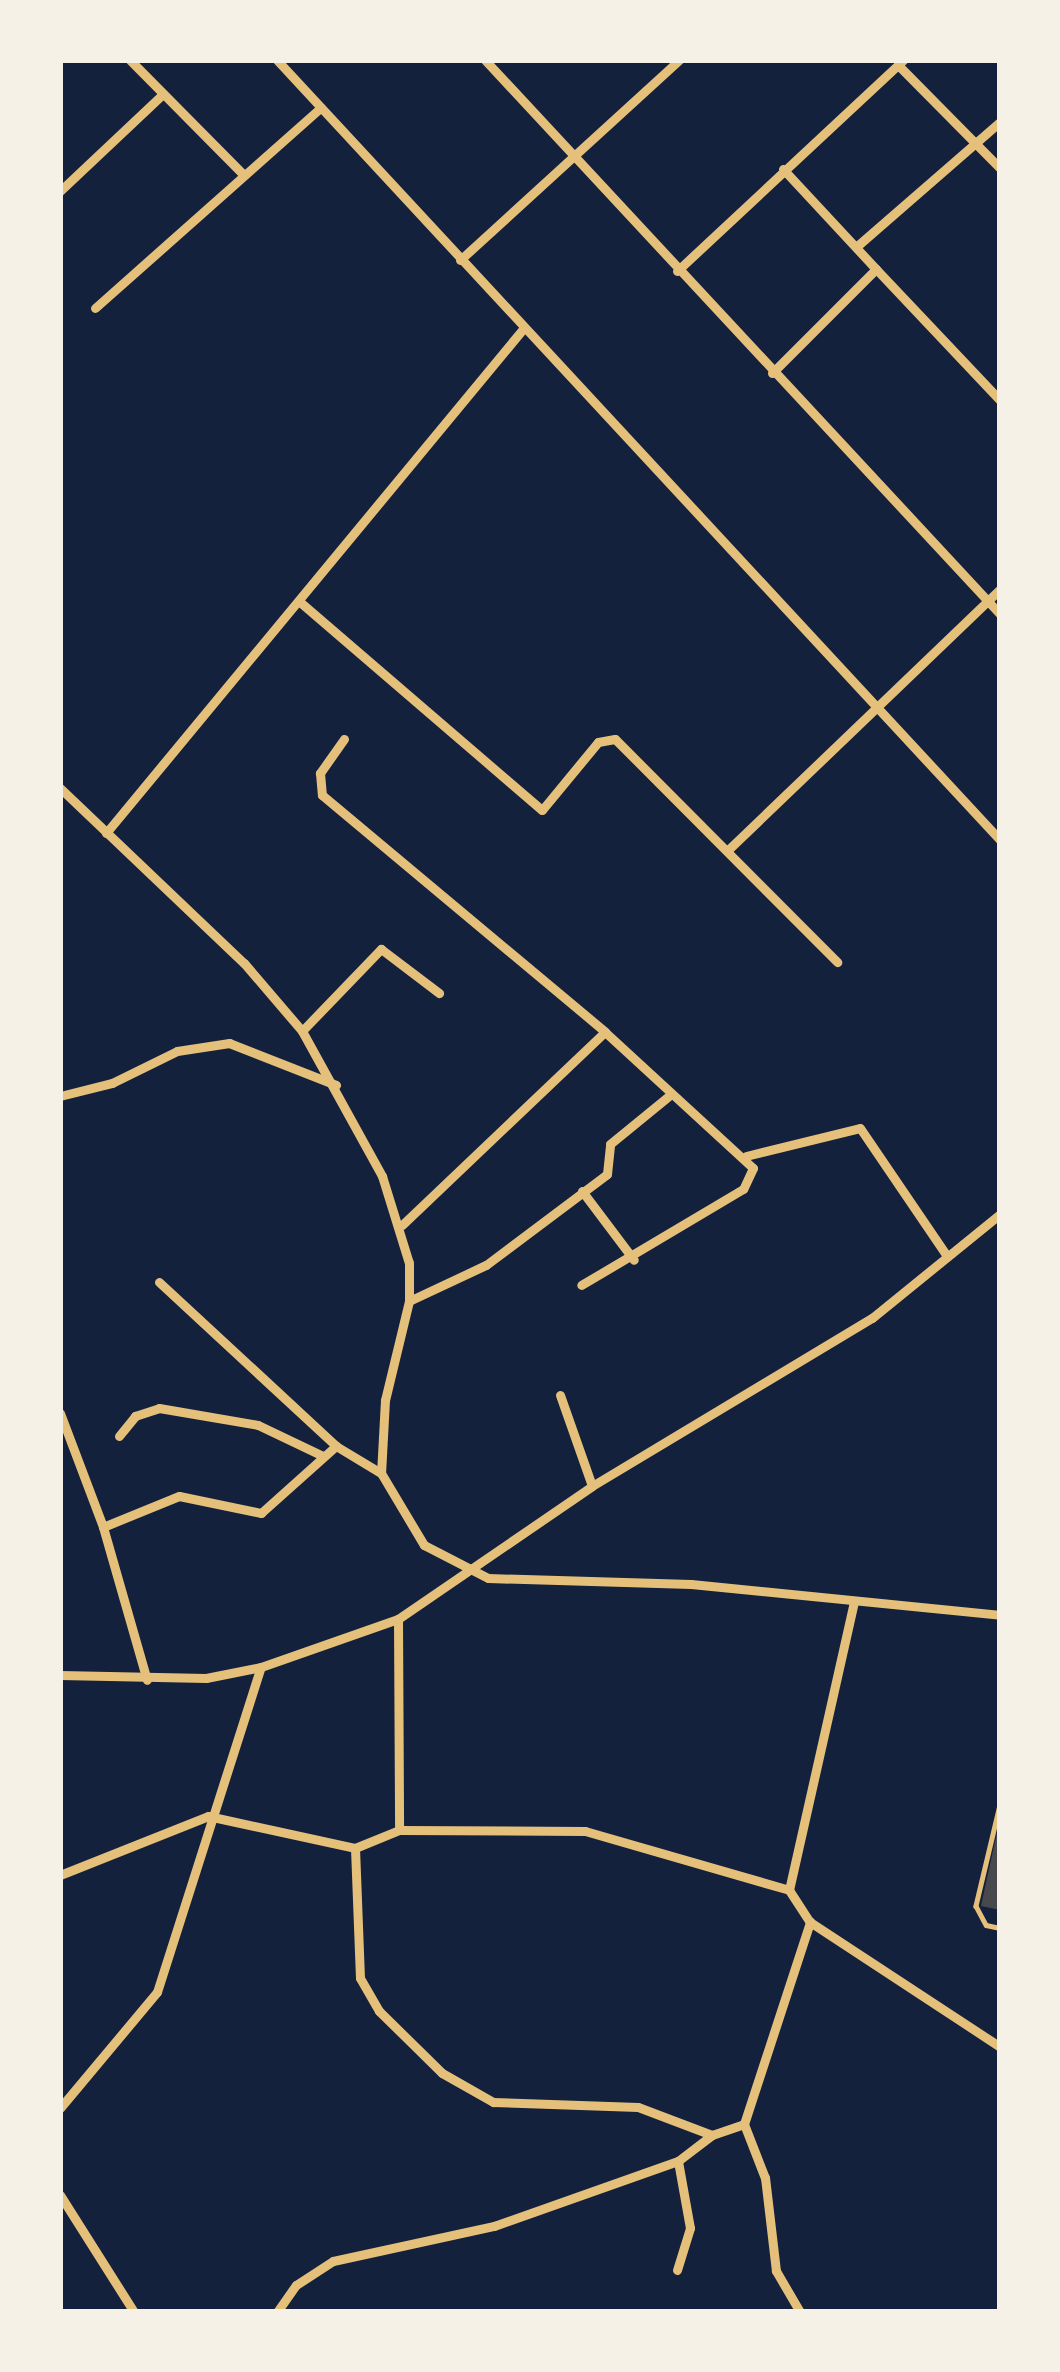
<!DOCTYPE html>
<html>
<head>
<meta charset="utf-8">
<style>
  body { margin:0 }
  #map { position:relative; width:1060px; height:2372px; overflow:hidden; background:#14213d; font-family:"DejaVu Sans",sans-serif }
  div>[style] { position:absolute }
  .building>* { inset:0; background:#48494c }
  .service>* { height:4.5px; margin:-2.25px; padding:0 2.25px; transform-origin:2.25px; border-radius:2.25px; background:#e5c07b }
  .minor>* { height:9px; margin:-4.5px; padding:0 4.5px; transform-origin:4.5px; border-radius:4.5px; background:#e5c07b }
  span { translate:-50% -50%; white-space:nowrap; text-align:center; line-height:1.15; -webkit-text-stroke:9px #f6f1e7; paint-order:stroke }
  .frame { position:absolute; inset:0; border:63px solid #f6f1e7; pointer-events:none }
</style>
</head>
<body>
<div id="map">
  <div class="building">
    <div style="clip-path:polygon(998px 1828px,1000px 1829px,1000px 1910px,981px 1906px)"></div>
  </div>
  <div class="service">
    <div style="left:1000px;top:1805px;width:104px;rotate:103.4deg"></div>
    <div style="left:976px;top:1906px;width:21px;rotate:62deg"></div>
    <div style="left:986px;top:1925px;width:14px;rotate:12deg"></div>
  </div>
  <div class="minor">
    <div style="left:130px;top:60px;width:159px;rotate:45.3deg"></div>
    <div style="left:277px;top:60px;width:1064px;rotate:47.17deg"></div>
    <div style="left:485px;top:60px;width:756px;rotate:47.09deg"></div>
    <div style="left:898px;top:65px;width:145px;rotate:45.3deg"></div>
    <div style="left:783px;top:169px;width:137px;rotate:47.1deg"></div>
    <div style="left:60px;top:191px;width:141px;rotate:-43.3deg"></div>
    <div style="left:856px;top:247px;width:191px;rotate:-41deg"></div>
    <div style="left:460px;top:260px;width:297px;rotate:-42.4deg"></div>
    <div style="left:677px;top:271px;width:309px;rotate:-43deg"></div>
    <div style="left:95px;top:308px;width:302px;rotate:-41.6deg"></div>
    <div style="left:772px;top:373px;width:147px;rotate:-45deg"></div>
    <div style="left:876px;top:269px;width:180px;rotate:46.6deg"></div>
    <div style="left:300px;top:602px;width:319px;rotate:40.7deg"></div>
    <div style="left:542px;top:810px;width:88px;rotate:-50.5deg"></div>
    <div style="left:598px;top:742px;width:17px;rotate:-10deg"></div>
    <div style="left:615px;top:739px;width:315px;rotate:45.1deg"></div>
    <div style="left:344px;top:739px;width:42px;rotate:125.2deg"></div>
    <div style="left:320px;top:773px;width:22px;rotate:85deg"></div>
    <div style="left:322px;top:795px;width:369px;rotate:39.9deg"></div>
    <div style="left:605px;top:1032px;width:201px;rotate:42.6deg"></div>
    <div style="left:753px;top:1168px;width:23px;rotate:115deg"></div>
    <div style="left:743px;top:1189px;width:188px;rotate:149.3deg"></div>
    <div style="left:60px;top:788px;width:254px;rotate:43.6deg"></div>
    <div style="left:244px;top:963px;width:89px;rotate:49.5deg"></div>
    <div style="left:302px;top:1031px;width:166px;rotate:61.1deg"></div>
    <div style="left:382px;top:1176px;width:91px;rotate:72.8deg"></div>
    <div style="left:409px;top:1263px;width:38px;rotate:90deg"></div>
    <div style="left:409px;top:1301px;width:102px;rotate:103.6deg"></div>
    <div style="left:385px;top:1400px;width:73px;rotate:93.1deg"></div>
    <div style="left:381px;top:1473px;width:84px;rotate:59.2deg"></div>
    <div style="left:424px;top:1545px;width:72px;rotate:27.3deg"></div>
    <div style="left:488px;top:1578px;width:203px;rotate:1.7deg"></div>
    <div style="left:691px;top:1584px;width:311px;rotate:5.7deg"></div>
    <div style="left:106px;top:833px;width:654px;rotate:-50.4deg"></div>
    <div style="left:729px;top:849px;width:376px;rotate:-43.8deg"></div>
    <div style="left:302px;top:1031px;width:114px;rotate:-46.1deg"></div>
    <div style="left:381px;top:949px;width:73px;rotate:37.2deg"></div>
    <div style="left:60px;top:1096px;width:54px;rotate:-14deg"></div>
    <div style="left:112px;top:1083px;width:72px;rotate:-26.2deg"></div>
    <div style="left:177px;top:1051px;width:53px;rotate:-8.7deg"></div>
    <div style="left:229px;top:1043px;width:115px;rotate:21.4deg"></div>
    <div style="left:746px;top:1156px;width:117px;rotate:-13.8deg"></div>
    <div style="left:860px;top:1128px;width:155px;rotate:55.8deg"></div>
    <div style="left:582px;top:1191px;width:86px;rotate:53deg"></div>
    <div style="left:402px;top:1225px;width:280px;rotate:-43.6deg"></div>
    <div style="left:159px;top:1282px;width:241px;rotate:42.8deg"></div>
    <div style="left:336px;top:1446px;width:52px;rotate:31deg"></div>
    <div style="left:409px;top:1301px;width:85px;rotate:-25.1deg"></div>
    <div style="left:486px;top:1265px;width:151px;rotate:-36.9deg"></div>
    <div style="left:607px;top:1174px;width:30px;rotate:-84deg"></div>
    <div style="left:610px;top:1144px;width:77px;rotate:-39.2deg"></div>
    <div style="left:560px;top:1395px;width:96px;rotate:70.6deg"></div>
    <div style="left:60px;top:1413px;width:122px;rotate:69.3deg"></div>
    <div style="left:103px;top:1527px;width:159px;rotate:74deg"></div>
    <div style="left:119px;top:1436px;width:26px;rotate:-51deg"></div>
    <div style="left:135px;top:1416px;width:25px;rotate:-18deg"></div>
    <div style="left:159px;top:1408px;width:100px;rotate:9.7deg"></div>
    <div style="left:258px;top:1425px;width:72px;rotate:25.5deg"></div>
    <div style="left:103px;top:1527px;width:82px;rotate:-22.2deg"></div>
    <div style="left:179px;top:1496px;width:84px;rotate:11.7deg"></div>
    <div style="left:261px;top:1513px;width:101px;rotate:-41.8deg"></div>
    <div style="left:398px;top:1619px;width:211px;rotate:89.7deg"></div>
    <div style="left:399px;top:1830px;width:186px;rotate:0.3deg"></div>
    <div style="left:585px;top:1831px;width:212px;rotate:16.1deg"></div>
    <div style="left:789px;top:1890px;width:38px;rotate:57deg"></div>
    <div style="left:810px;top:1922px;width:227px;rotate:33.3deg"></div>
    <div style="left:60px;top:1675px;width:146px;rotate:1.2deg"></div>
    <div style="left:206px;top:1678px;width:56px;rotate:-11.3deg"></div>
    <div style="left:261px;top:1667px;width:145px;rotate:-19.3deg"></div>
    <div style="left:398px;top:1619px;width:235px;rotate:-34.4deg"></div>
    <div style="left:592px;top:1486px;width:327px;rotate:-31deg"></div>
    <div style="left:872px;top:1318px;width:165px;rotate:-39.1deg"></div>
    <div style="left:355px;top:1848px;width:130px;rotate:87.8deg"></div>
    <div style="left:360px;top:1978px;width:38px;rotate:60deg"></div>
    <div style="left:379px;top:2011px;width:88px;rotate:44.5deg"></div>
    <div style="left:442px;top:2073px;width:59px;rotate:29.6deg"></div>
    <div style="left:493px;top:2102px;width:145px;rotate:2deg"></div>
    <div style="left:638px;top:2107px;width:79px;rotate:20.7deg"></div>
    <div style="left:712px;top:2135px;width:34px;rotate:-19deg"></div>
    <div style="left:60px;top:1875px;width:159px;rotate:-21.7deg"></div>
    <div style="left:208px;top:1816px;width:150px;rotate:12.3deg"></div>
    <div style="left:355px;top:1848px;width:48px;rotate:-22.2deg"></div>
    <div style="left:789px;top:1890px;width:296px;rotate:-77.3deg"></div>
    <div style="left:60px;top:2108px;width:151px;rotate:-50.1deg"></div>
    <div style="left:157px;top:1992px;width:341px;rotate:-72.3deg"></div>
    <div style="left:60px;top:2195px;width:138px;rotate:57.7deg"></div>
    <div style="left:677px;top:2270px;width:44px;rotate:-72.8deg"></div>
    <div style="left:690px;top:2228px;width:68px;rotate:-100.2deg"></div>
    <div style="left:277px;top:2312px;width:33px;rotate:-55deg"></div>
    <div style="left:296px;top:2285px;width:44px;rotate:-33deg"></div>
    <div style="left:333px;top:2261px;width:165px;rotate:-12.3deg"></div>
    <div style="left:494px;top:2226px;width:195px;rotate:-19.5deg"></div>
    <div style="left:678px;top:2161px;width:43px;rotate:-37.4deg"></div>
    <div style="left:800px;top:2312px;width:48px;rotate:-120.3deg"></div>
    <div style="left:776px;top:2271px;width:94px;rotate:-96.7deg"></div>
    <div style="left:765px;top:2178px;width:58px;rotate:-111.3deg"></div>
    <div style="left:744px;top:2124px;width:213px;rotate:-71.9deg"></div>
  </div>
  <div class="frame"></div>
</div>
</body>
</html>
